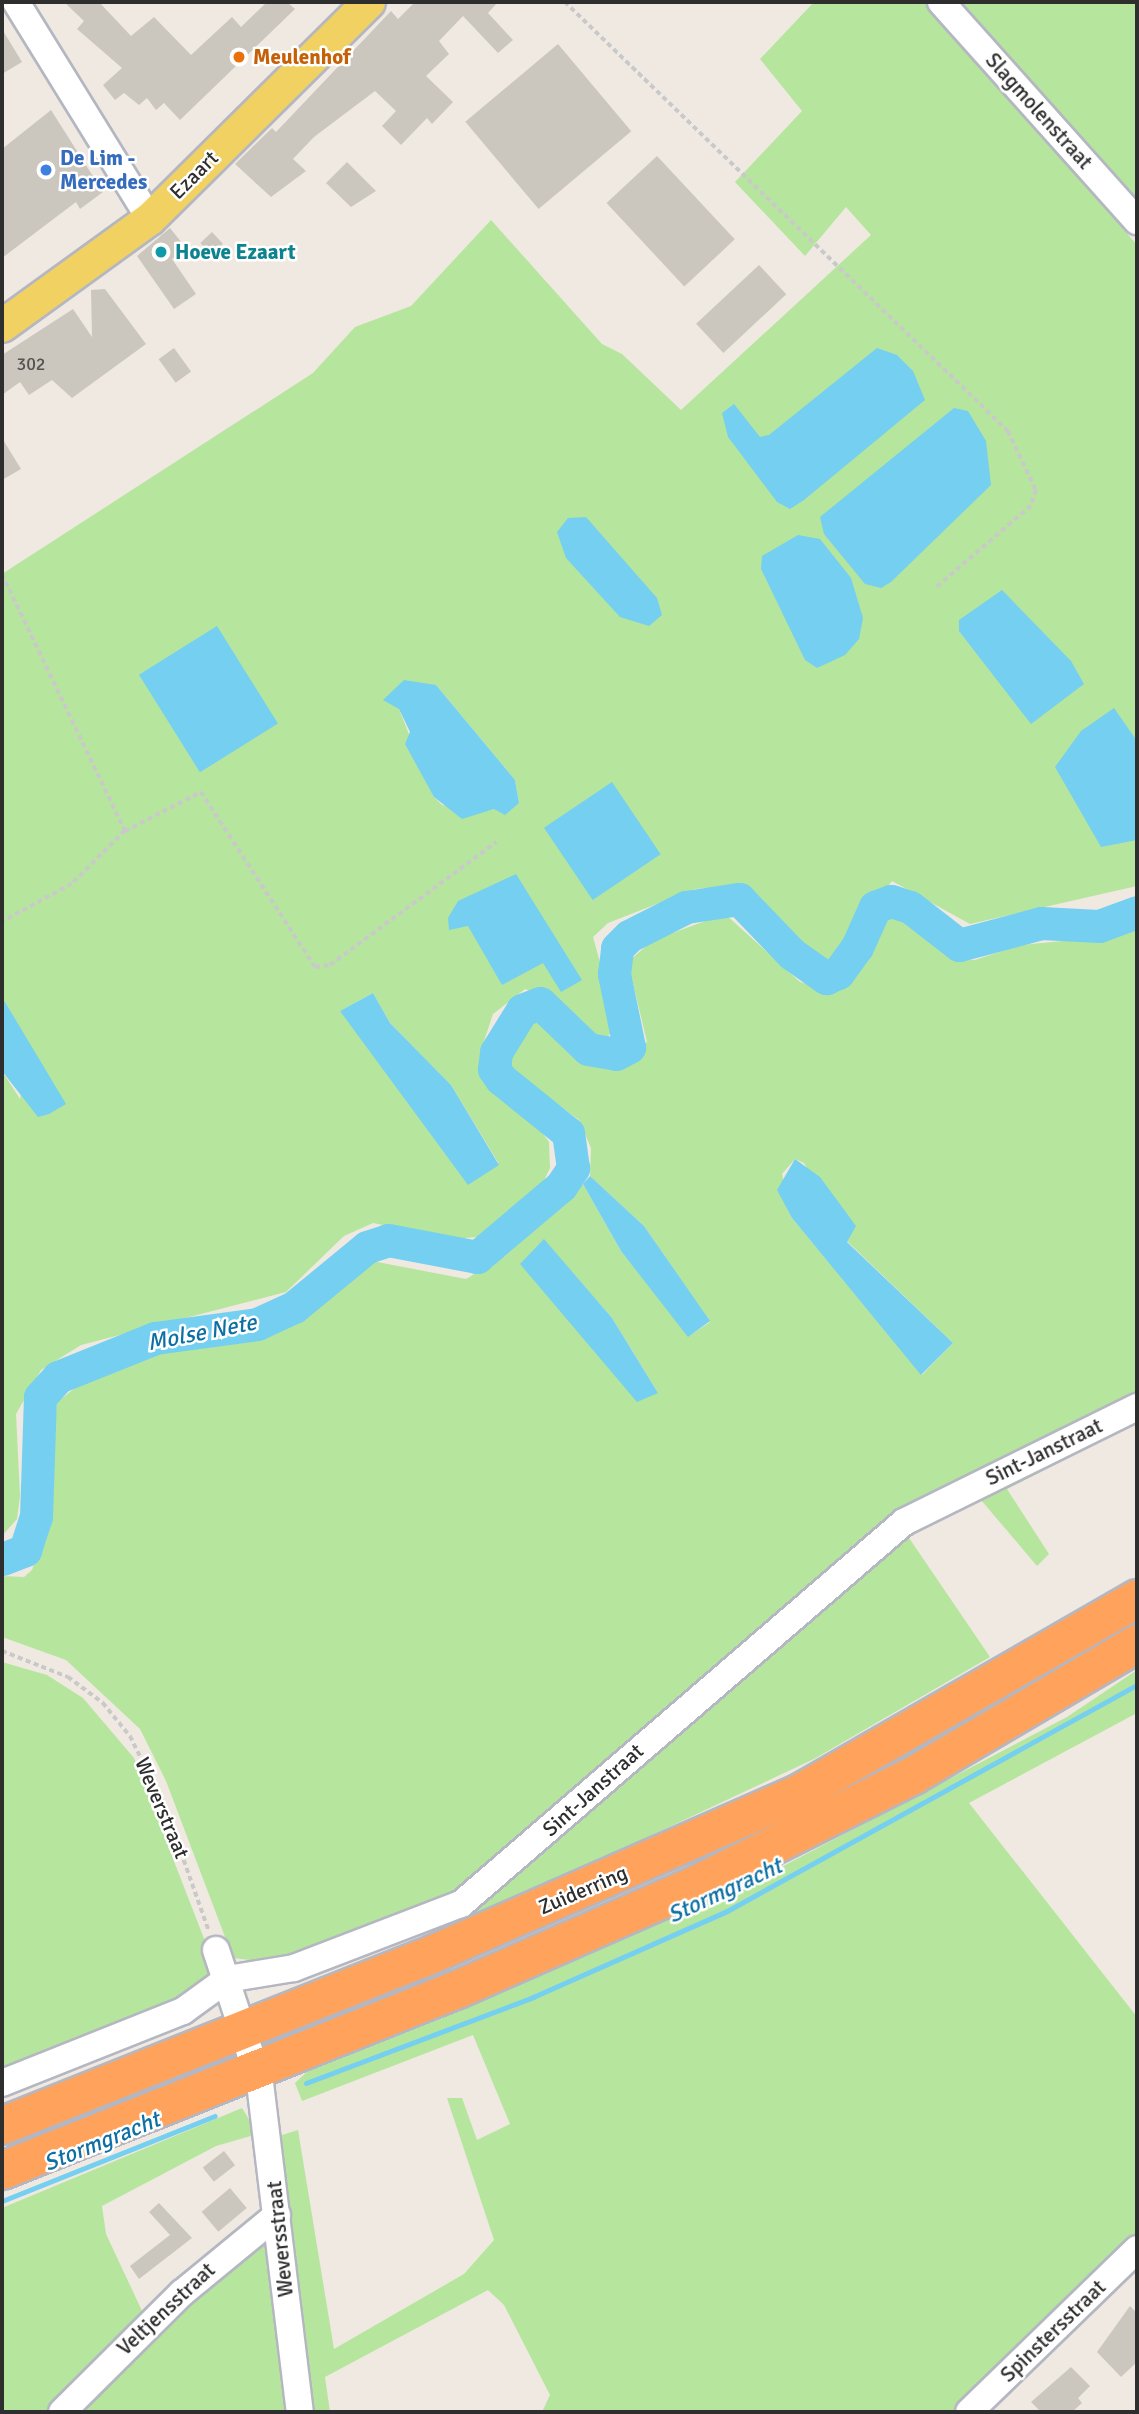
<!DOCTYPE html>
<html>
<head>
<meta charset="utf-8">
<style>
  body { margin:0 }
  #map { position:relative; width:1139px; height:2414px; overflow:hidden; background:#efe9e1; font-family:Signika,sans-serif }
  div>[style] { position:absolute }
  .green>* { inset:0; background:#b6e59e }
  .water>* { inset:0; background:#75cff0; transform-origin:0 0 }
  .stream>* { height:5px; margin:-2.5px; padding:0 2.5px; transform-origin:2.5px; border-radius:2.5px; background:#75cff0 }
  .river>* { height:33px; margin:-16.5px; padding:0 16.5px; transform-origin:16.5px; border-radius:16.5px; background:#75cff0 }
  .building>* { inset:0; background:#cbc7bf; transform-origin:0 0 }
  .path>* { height:3.5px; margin-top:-1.75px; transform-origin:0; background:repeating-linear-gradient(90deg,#c9c9c9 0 5px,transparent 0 8.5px) }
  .roads { filter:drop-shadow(2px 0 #b4b7c1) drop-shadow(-2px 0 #b4b7c1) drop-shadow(0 2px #b4b7c1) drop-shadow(0 -2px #b4b7c1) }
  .minor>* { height:26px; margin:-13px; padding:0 13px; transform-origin:13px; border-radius:13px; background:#fff }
  .major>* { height:32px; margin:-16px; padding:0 16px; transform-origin:16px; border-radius:16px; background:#f2d163 }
  .highway>* { height:37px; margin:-18.5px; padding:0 18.5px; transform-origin:18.5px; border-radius:18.5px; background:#ffa35c }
  .dots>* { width:19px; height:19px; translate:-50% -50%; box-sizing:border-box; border:4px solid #fff; border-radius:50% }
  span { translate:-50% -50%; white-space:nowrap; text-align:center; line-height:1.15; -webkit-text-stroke:5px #fff; paint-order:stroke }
  .number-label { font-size:18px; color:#555452 }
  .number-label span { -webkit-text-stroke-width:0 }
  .food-label { font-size:21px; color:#c56008; font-weight:700 }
  .left { translate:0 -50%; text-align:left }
  .street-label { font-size:21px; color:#2e2e2e }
  .shop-label { font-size:21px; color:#366cbe; font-weight:700 }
  .culture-label { font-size:21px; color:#0d838f; font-weight:700 }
  .water-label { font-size:23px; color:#0d6fa3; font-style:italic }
  .frame { position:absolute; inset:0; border:4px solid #2e2e2e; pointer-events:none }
</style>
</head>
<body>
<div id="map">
  <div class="green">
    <div style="clip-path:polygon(evenodd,814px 2px,926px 2px,1137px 245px,1137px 886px,970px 924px,892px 881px,824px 966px,814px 964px,753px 894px,736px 886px,695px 889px,608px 923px,593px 937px,609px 995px,612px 1029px,606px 1041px,592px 1039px,558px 1001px,525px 989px,493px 1014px,482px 1047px,481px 1080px,533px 1120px,549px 1142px,550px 1168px,539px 1191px,477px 1237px,454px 1239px,373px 1223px,344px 1236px,286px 1292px,81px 1345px,41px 1370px,16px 1414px,20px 1496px,17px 1519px,2px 1536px,2px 1071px,20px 1099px,28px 1042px,2px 997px,2px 574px,313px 373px,355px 327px,411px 306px,491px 220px,602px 344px,622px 354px,681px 410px,871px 235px,846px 207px,805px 256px,735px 182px,802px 111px,760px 59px,814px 2px,436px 685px,515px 780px,519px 803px,481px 812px,442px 805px,434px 797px,399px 709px,436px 685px,814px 2px,373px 993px,390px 1023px,451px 1085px,499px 1164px,340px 1011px,373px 993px)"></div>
    <div style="clip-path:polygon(958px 2px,1137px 2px,1137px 206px)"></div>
    <div style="clip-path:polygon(evenodd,725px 914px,800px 982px,834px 992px,857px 970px,880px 923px,892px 915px,962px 960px,975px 960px,1021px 945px,1105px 937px,1137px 926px,1137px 1423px,1007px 1489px,1049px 1554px,1037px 1566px,981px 1500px,907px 1535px,990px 1657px,814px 1759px,458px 1926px,446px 1898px,276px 1963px,233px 1958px,166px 1781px,140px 1729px,66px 1660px,2px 1637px,2px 1576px,24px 1577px,32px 1570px,46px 1529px,57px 1402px,88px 1378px,158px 1351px,234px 1342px,303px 1318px,372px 1261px,466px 1279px,505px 1256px,583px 1184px,621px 1251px,689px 1336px,710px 1322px,644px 1226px,590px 1176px,591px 1148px,579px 1120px,515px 1072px,507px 1058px,524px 1023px,532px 1019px,545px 1022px,580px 1060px,625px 1066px,647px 1042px,628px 962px,653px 940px,725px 914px,795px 1159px,804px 1163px,847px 1241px,953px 1343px,922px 1375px,792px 1218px,782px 1174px,795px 1159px,725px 914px,544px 1240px,612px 1318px,658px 1393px,521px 1264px,544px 1240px)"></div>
    <div style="clip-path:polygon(2px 1662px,47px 1675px,83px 1698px,134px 1758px,215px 1967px,201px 1993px,2px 2074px)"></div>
    <div style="clip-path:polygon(1137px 1670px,1137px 1713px,969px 1803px,1137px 2017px,1137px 2235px,956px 2412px,542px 2412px,550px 2395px,504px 2305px,488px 2290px,325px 2377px,330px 2412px,313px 2412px,279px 2136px,298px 2130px,334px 2349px,464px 2274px,494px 2240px,447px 2098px,462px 2098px,477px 2140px,510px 2124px,473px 2035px,302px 2101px,295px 2083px,308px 2071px,757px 1880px,1067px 1717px)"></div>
    <div style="clip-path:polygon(242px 2108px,258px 2134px,216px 2146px,102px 2206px,106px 2234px,143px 2313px,267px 2212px,288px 2412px,2px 2412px,2px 2208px)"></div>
  </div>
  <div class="water">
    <div style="clip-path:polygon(877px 348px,897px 355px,913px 371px,925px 400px,804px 500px,790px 509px,777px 502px,728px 437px,722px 413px,734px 404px,760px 437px,769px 435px)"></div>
    <div style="clip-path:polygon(954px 408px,968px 411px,986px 441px,991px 485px,891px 582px,881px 588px,865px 584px,824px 534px,820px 517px)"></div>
    <div style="clip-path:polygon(586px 517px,657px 598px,662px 615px,649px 626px,620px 617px,566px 558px,557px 532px,568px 518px)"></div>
    <div style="clip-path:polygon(798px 535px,820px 539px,851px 578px,863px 618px,859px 639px,845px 655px,817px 668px,805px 660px,761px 569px,762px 556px)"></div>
    <div style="clip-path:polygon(1002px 590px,1071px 661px,1084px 684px,1031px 724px,959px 631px,959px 620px)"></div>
    <div style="left:217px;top:626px;width:115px;height:92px;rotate:58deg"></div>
    <div style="clip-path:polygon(404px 680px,436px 685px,515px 780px,519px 803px,505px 815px,494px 809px,462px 819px,434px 797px,405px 744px,410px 732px,399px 709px,383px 700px)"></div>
    <div style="clip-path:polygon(1114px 708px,1137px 741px,1137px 840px,1101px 847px,1055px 767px,1081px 731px)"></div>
    <div style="left:612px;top:782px;width:87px;height:82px;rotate:56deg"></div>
    <div style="clip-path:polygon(516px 874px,582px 980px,561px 992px,543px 963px,502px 985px,468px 926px,449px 930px,448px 918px,458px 901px)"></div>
    <div style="clip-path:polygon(373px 993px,390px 1023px,451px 1085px,499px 1165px,468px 1185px,340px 1011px)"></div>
    <div style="clip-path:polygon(2px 997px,66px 1104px,49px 1114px,38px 1117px,2px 1071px)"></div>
    <div style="clip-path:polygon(795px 1159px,820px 1177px,856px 1226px,847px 1242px,953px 1343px,921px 1375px,792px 1218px,777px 1190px)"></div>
    <div style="clip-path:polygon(590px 1176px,644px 1226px,710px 1321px,688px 1337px,621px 1251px,583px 1184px)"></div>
    <div style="clip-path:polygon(544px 1239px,612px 1318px,658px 1393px,637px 1402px,520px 1264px)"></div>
  </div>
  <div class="stream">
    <div style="left:306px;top:2083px;width:243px;rotate:-20.7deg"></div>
    <div style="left:533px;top:1997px;width:212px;rotate:-23.9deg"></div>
    <div style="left:727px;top:1911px;width:468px;rotate:-28.9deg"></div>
    <div style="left:2px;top:2201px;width:229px;rotate:-21.8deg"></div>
  </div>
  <div class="river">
    <div style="left:2px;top:1559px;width:25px;rotate:-21deg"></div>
    <div style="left:25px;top:1550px;width:35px;rotate:-72deg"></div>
    <div style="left:36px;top:1517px;width:120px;rotate:-88.1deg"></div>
    <div style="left:40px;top:1397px;width:27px;rotate:-48deg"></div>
    <div style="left:58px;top:1377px;width:105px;rotate:-21.9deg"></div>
    <div style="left:155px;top:1338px;width:103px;rotate:-7.8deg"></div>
    <div style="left:257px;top:1324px;width:41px;rotate:-24.7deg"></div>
    <div style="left:294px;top:1307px;width:94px;rotate:-39.4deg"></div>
    <div style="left:367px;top:1247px;width:22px;rotate:-18deg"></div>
    <div style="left:388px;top:1240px;width:91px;rotate:10.8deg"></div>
    <div style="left:477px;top:1257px;width:110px;rotate:-40.2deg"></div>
    <div style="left:561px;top:1186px;width:22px;rotate:-56deg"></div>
    <div style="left:573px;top:1168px;width:35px;rotate:-98deg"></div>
    <div style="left:568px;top:1133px;width:86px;rotate:-141.1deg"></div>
    <div style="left:501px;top:1079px;width:12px;rotate:-125deg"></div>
    <div style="left:494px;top:1069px;width:17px;rotate:-83deg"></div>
    <div style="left:496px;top:1052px;width:49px;rotate:-58.2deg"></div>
    <div style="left:522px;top:1010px;width:19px;rotate:-21deg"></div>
    <div style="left:540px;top:1003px;width:66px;rotate:43.8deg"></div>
    <div style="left:588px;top:1049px;width:28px;rotate:10deg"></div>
    <div style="left:616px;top:1054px;width:15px;rotate:-28deg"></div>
    <div style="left:629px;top:1047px;width:75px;rotate:-101.6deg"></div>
    <div style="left:614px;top:974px;width:26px;rotate:-83deg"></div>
    <div style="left:617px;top:948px;width:17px;rotate:-45deg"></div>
    <div style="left:629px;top:936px;width:64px;rotate:-27deg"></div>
    <div style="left:686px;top:907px;width:54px;rotate:-8.6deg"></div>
    <div style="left:739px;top:899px;width:76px;rotate:46.1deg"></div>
    <div style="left:792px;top:954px;width:42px;rotate:35.2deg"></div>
    <div style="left:826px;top:978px;width:13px;rotate:-23deg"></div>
    <div style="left:838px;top:973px;width:32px;rotate:-54deg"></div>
    <div style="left:857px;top:947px;width:44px;rotate:-65.8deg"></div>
    <div style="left:875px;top:907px;width:17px;rotate:-21deg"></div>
    <div style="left:891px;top:901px;width:20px;rotate:18deg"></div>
    <div style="left:910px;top:907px;width:62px;rotate:37.8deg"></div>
    <div style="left:959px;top:945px;width:85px;rotate:-15deg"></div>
    <div style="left:1041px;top:923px;width:58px;rotate:3deg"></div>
    <div style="left:1099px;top:926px;width:40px;rotate:-20.2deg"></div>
  </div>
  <div class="building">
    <div style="clip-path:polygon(64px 2px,99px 2px,131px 36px,154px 17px,191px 55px,232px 17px,241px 27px,267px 2px,287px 2px,295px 9px,180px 120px,164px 103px,156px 110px,147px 98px,139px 105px,124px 93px,115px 100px,103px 85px,122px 68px,77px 29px,84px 21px)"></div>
    <div style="clip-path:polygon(415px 2px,498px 2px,488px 13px,513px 40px,498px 53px,463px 16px,439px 41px,449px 54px,426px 76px,453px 102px,432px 124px,427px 118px,401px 145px,382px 126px,396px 111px,375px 91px,314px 137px,293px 159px,306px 171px,271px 197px,235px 164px,272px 128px,276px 132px,391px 11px,398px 19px)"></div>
    <div style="clip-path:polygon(2px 29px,22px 62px,2px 74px)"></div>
    <div style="left:558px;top:44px;width:114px;height:121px;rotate:50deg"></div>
    <div style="clip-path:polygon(51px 110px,103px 192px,80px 209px,76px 202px,2px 258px,2px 149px)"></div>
    <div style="left:657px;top:156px;width:114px;height:69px;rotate:47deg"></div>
    <div style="clip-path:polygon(347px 162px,376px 191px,351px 207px,326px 183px)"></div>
    <div style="clip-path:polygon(170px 228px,186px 248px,172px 259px,196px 294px,174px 309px,137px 256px)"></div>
    <div style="left:212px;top:232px;width:16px;height:16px;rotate:47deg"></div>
    <div style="left:759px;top:265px;width:40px;height:86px;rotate:47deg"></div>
    <div style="clip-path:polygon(105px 289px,146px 344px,72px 398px,52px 380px,29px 395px,20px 382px,2px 395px,2px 355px,73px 309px,92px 337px,91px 290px)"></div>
    <div style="left:174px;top:348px;width:29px;height:19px;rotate:54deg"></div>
    <div style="clip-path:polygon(2px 438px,21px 469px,2px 480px)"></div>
    <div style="left:224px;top:2151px;width:18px;height:27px;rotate:52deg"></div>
    <div style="left:230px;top:2188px;width:26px;height:37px;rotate:50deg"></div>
    <div style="clip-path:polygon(159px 2203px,192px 2238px,139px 2279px,130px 2266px,170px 2235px,149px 2212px)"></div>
    <div style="clip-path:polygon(1130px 2306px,1137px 2313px,1137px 2362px,1121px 2377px,1097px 2352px)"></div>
    <div style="clip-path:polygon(1071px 2367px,1090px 2386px,1078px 2398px,1082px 2403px,1072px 2412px,1041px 2412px,1031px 2402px)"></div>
  </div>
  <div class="path">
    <div style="left:565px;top:2px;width:617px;rotate:44.08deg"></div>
    <div style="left:1008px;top:431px;width:65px;rotate:64.6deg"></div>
    <div style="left:1036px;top:490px;width:17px;rotate:107deg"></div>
    <div style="left:1031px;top:506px;width:125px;rotate:139.2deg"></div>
    <div style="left:2px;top:574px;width:285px;rotate:64.4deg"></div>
    <div style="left:125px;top:831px;width:75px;rotate:135deg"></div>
    <div style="left:72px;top:884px;width:80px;rotate:151.5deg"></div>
    <div style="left:125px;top:831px;width:85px;rotate:-27.2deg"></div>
    <div style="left:201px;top:792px;width:209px;rotate:56.9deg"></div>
    <div style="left:315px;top:967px;width:15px;rotate:-8deg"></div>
    <div style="left:330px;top:965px;width:207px;rotate:-36.5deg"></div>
    <div style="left:2px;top:1651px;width:71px;rotate:21.5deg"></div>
    <div style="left:68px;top:1677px;width:44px;rotate:36.6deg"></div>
    <div style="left:103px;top:1703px;width:43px;rotate:50.7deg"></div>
    <div style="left:130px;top:1736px;width:76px;rotate:63.4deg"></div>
    <div style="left:164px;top:1804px;width:135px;rotate:70.5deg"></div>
  </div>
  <div class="roads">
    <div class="minor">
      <div style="left:16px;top:2px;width:255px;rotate:58.3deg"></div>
      <div style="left:941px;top:2px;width:294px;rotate:48.2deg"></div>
      <div style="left:216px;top:1950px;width:140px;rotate:71.7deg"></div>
      <div style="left:260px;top:2083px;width:331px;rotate:83.1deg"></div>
      <div style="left:2px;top:2083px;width:195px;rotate:-21.7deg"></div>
      <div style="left:183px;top:2011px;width:54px;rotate:-36deg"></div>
      <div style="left:227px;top:1979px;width:68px;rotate:-9.3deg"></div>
      <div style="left:294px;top:1968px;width:179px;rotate:-21deg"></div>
      <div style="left:461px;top:1904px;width:585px;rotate:-40.77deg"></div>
      <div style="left:904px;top:1522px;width:260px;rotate:-26.3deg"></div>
      <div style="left:62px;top:2412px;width:169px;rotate:-44.8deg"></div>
      <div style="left:182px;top:2293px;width:123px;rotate:-39.4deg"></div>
      <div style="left:969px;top:2412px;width:234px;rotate:-44.1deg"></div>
    </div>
    <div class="major">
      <div style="left:2px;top:326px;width:183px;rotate:-35.9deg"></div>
      <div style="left:150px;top:219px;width:308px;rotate:-44.7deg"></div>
    </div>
    <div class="highway">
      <div style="left:2px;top:2125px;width:450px;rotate:-21.7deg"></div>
      <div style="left:420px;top:1959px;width:413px;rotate:-23.7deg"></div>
      <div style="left:798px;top:1793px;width:391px;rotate:-29.9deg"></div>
      <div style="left:2px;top:2170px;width:490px;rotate:-21.7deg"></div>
      <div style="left:457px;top:1989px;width:259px;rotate:-23.7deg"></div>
      <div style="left:694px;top:1885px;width:245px;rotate:-26.7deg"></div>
      <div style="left:913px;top:1775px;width:260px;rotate:-30.5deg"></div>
    </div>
  </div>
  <div class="dots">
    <div style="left:239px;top:57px;background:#e8710a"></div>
    <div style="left:46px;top:170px;background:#3f7fe0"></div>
    <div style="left:161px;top:252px;background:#0f9aa8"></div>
  </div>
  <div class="number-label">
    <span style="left:31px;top:364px">302</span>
  </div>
  <div class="food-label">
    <span class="left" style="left:253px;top:57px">Meulenhof</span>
  </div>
  <div class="street-label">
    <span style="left:1039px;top:111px;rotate:48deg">Slagmolenstraat</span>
    <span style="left:194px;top:175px;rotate:-45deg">Ezaart</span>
    <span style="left:1044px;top:1452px;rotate:-26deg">Sint-Janstraat</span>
    <span style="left:593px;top:1790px;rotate:-42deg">Sint-Janstraat</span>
    <span style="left:162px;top:1808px;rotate:67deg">Weverstraat</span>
    <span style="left:583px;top:1890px;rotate:-23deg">Zuiderring</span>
    <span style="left:280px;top:2239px;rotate:-96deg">Weversstraat</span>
    <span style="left:166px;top:2309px;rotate:-43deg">Veltjensstraat</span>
    <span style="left:1053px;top:2331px;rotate:-44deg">Spinstersstraat</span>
  </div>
  <div class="shop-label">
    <span class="left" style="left:60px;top:170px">De Lim -<br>Mercedes</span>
  </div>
  <div class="culture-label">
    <span class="left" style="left:175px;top:252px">Hoeve Ezaart</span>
  </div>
  <div class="water-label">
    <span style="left:202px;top:1333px;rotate:-11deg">Molse Nete</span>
    <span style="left:725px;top:1891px;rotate:-25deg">Stormgracht</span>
    <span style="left:102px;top:2142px;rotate:-22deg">Stormgracht</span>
  </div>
  <div class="frame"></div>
</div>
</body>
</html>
